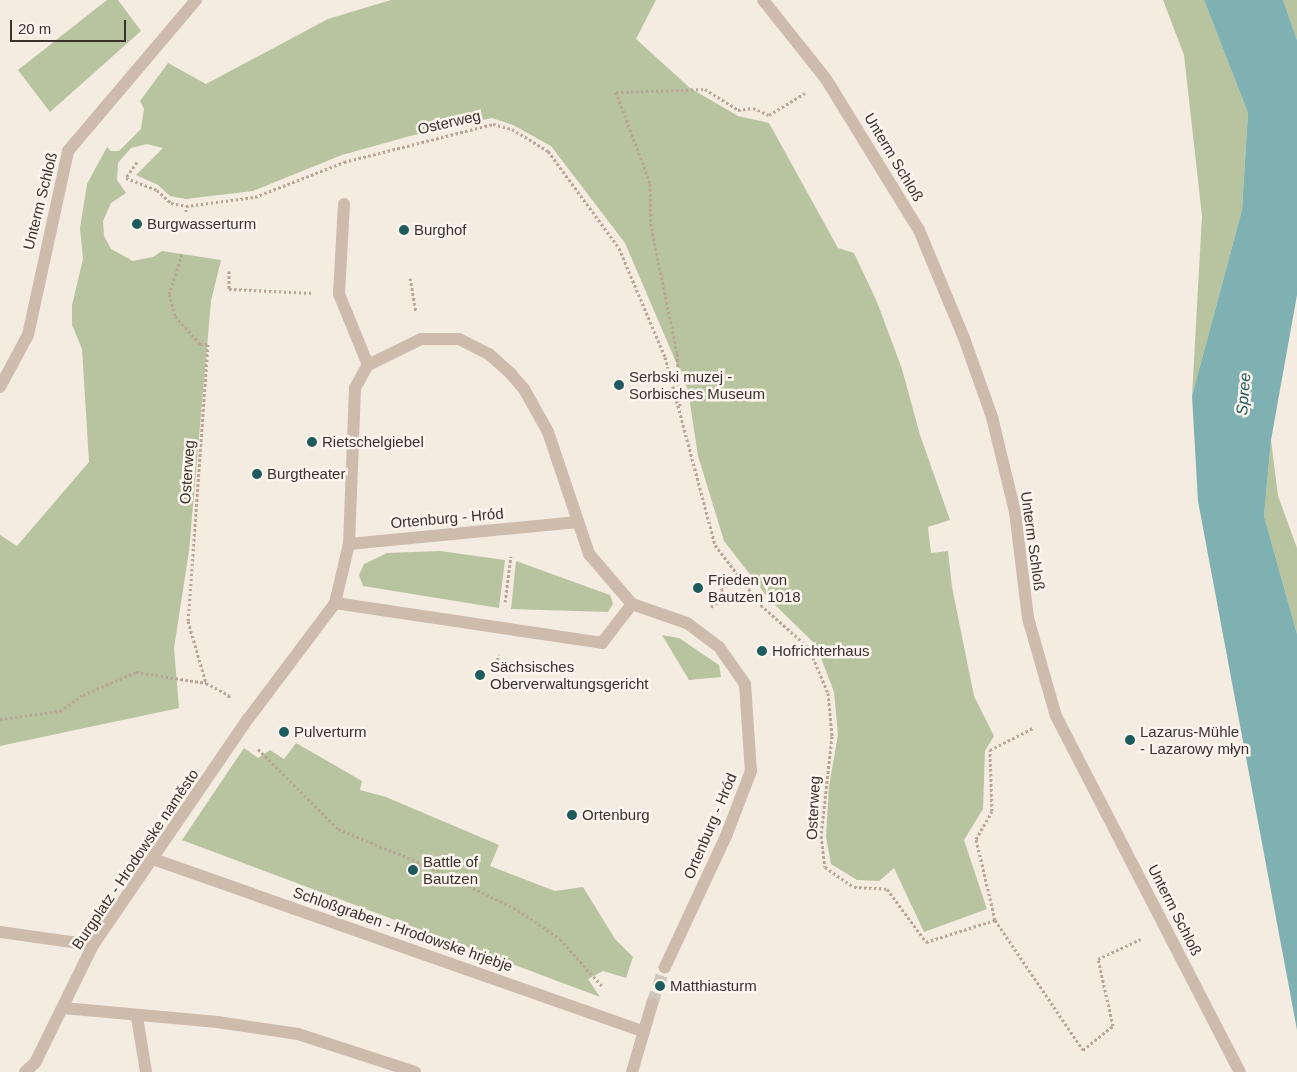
<!DOCTYPE html>
<html>
<head>
<meta charset="utf-8">
<style>
  body { margin:0 }
  #map { position:relative; width:1297px; height:1072px; overflow:hidden; background:#f4ebe1; font-family:Helvetica,sans-serif }
  div>[style] { position:absolute }
  .green>* { inset:0; background:#b8c4a0 }
  .water>* { inset:0; background:#7fb0b2 }
  .minor-tunnel>* { height:12px; margin-top:-6px; transform-origin:0; background:repeating-linear-gradient(90deg,#cfc6bd 0 12px,transparent 0 18px) }
  .path>* { height:3px; margin-top:-1.5px; transform-origin:0; background:repeating-linear-gradient(90deg,#b9a596 0 2.5px,transparent 0 5px) }
  .minor>* { height:12px; margin:-6px; padding:0 6px; transform-origin:6px; border-radius:6px; background:#cdbbac }
  .dots>* { width:14px; height:14px; translate:-50% -50%; box-sizing:border-box; border:2px solid #fbf5ee; border-radius:50% }
  span { translate:-50% -50%; white-space:nowrap; text-align:center; line-height:1.15; -webkit-text-stroke:5px #fbf5ee; paint-order:stroke }
  .street-label { font-size:15px; color:#3b302b }
  .poi-label { font-size:15px; color:#3b302b }
  .left { translate:0 -50%; text-align:left }
  .water-label { font-size:16px; color:#1f5a5e; font-style:italic }
  .scale { position:absolute; left:10px; top:20px; width:116px; height:22px; box-sizing:border-box; border:2px solid #3b302b; border-top:0; padding-left:6px; font-size:15px; line-height:18px; white-space:nowrap; color:#3b302b; -webkit-text-stroke:4px #fbf5ee; paint-order:stroke }
</style>
</head>
<body>
<div id="map">
  <div class="green">
    <div style="clip-path:polygon(107px 0,118px 0,141px 31px,50px 112px,18px 70px)"></div>
    <div style="clip-path:polygon(391px 0,656px 0,636px 39px,690px 88px,738px 116px,769px 123px,838px 248px,854px 253px,877px 302px,902px 369px,920px 435px,950px 520px,928px 527px,931px 553px,948px 551px,952px 587px,974px 696px,994px 736px,985px 751px,983px 809px,964px 840px,987px 909px,924px 932px,894px 868px,879px 881px,857px 880px,831px 864px,826px 837px,829px 786px,838px 735px,834px 692px,816px 645px,769px 599px,724px 541px,698px 456px,688px 390px,625px 243px,551px 146px,513px 125px,492px 118px,410px 136px,342px 155px,253px 191px,186px 199px,170px 196px,158px 185px,136px 175px,163px 148px,147px 144px,131px 148px,118px 163px,117px 180px,126px 193px,111px 203px,103px 221px,104px 236px,111px 249px,133px 261px,153px 257px,162px 251px,221px 260px,211px 301px,189px 551px,174px 648px,179px 708px,0 746px,0 535px,17px 546px,89px 462px,82px 349px,72px 325px,72px 305px,83px 259px,80px 228px,87px 184px,107px 147px,111px 151px,119px 151px,141px 129px,144px 109px,140px 101px,168px 63px,206px 84px,328px 19px)"></div>
    <div style="clip-path:polygon(1163px 0,1204px 0,1248px 113px,1242px 210px,1192px 396px,1202px 216px,1184px 55px)"></div>
    <div style="clip-path:polygon(1283px 0,1297px 0,1297px 40px)"></div>
    <div style="clip-path:polygon(1271px 440px,1278px 496px,1297px 548px,1297px 634px,1264px 516px)"></div>
    <div style="clip-path:polygon(440px 551px,505px 560px,499px 608px,363px 586px,359px 575px,364px 564px,387px 553px)"></div>
    <div style="clip-path:polygon(516px 561px,610px 595px,613px 604px,608px 612px,511px 609px)"></div>
    <div style="clip-path:polygon(662px 635px,679px 638px,719px 665px,721px 677px,689px 680px)"></div>
    <div style="clip-path:polygon(296px 743px,362px 781px,360px 790px,386px 797px,499px 845px,490px 866px,555px 891px,583px 887px,615px 939px,633px 957px,626px 978px,603px 971px,588px 979px,600px 997px,182px 840px,244px 748px,258px 758px,270px 750px,284px 759px)"></div>
  </div>
  <div class="water">
    <div style="clip-path:polygon(1204px 0,1283px 0,1297px 40px,1297px 295px,1271px 440px,1264px 516px,1297px 634px,1297px 1030px,1198px 501px,1192px 396px,1242px 210px,1248px 113px)"></div>
  </div>
  <div class="minor-tunnel">
    <div style="left:652px;top:1004px;width:39px;rotate:-71deg"></div>
  </div>
  <div class="path">
    <div style="left:137px;top:162px;width:19px;rotate:125deg"></div>
    <div style="left:126px;top:178px;width:33px;rotate:21deg"></div>
    <div style="left:157px;top:190px;width:19px;rotate:43deg"></div>
    <div style="left:171px;top:203px;width:15px;rotate:11deg"></div>
    <div style="left:186px;top:212px;width:6px;rotate:-90deg"></div>
    <div style="left:186px;top:206px;width:70px;rotate:-7.4deg"></div>
    <div style="left:255px;top:197px;width:96px;rotate:-21.5deg"></div>
    <div style="left:344px;top:162px;width:154px;rotate:-14.3deg"></div>
    <div style="left:493px;top:124px;width:20px;rotate:15deg"></div>
    <div style="left:512px;top:129px;width:42px;rotate:31.4deg"></div>
    <div style="left:548px;top:151px;width:120px;rotate:53.8deg"></div>
    <div style="left:619px;top:248px;width:118px;rotate:67.1deg"></div>
    <div style="left:665px;top:357px;width:195px;rotate:75.1deg"></div>
    <div style="left:715px;top:545px;width:76px;rotate:52.5deg"></div>
    <div style="left:761px;top:605px;width:64px;rotate:41.9deg"></div>
    <div style="left:809px;top:648px;width:49px;rotate:67.1deg"></div>
    <div style="left:828px;top:693px;width:43px;rotate:84.7deg"></div>
    <div style="left:832px;top:736px;width:101px;rotate:96.3deg"></div>
    <div style="left:821px;top:836px;width:31px;rotate:83deg"></div>
    <div style="left:825px;top:867px;width:35px;rotate:35deg"></div>
    <div style="left:854px;top:887px;width:33px;rotate:3deg"></div>
    <div style="left:887px;top:889px;width:66px;rotate:53.7deg"></div>
    <div style="left:926px;top:942px;width:72px;rotate:-17.7deg"></div>
    <div style="left:995px;top:920px;width:157px;rotate:55.9deg"></div>
    <div style="left:1083px;top:1050px;width:38px;rotate:-39deg"></div>
    <div style="left:1113px;top:1026px;width:69px;rotate:-102.6deg"></div>
    <div style="left:1098px;top:959px;width:47px;rotate:-24.9deg"></div>
    <div style="left:182px;top:254px;width:42px;rotate:108deg"></div>
    <div style="left:169px;top:294px;width:23px;rotate:75deg"></div>
    <div style="left:175px;top:316px;width:38px;rotate:48deg"></div>
    <div style="left:200px;top:344px;width:8px"></div>
    <div style="left:208px;top:344px;width:278px;rotate:94.1deg"></div>
    <div style="left:188px;top:621px;width:65px;rotate:73.8deg"></div>
    <div style="left:229px;top:271px;width:18px;rotate:90deg"></div>
    <div style="left:229px;top:289px;width:84px;rotate:2.7deg"></div>
    <div style="left:410px;top:278px;width:35px;rotate:80deg"></div>
    <div style="left:680px;top:406px;width:53px;rotate:-93.2deg"></div>
    <div style="left:677px;top:353px;width:130px;rotate:-101.6deg"></div>
    <div style="left:651px;top:226px;width:43px;rotate:-91.3deg"></div>
    <div style="left:650px;top:183px;width:97px;rotate:-110.5deg"></div>
    <div style="left:616px;top:92px;width:89px;rotate:-1.9deg"></div>
    <div style="left:705px;top:89px;width:39px;rotate:32deg"></div>
    <div style="left:738px;top:110px;width:15px;rotate:-8deg"></div>
    <div style="left:753px;top:108px;width:17px;rotate:24deg"></div>
    <div style="left:769px;top:115px;width:42px;rotate:-31.4deg"></div>
    <div style="left:505px;top:602px;width:46px;rotate:-82.6deg"></div>
    <div style="left:711px;top:607px;width:17px;rotate:-36deg"></div>
    <div style="left:725px;top:597px;width:8px;rotate:-120deg"></div>
    <div style="left:721px;top:590px;width:23px;rotate:-38deg"></div>
    <div style="left:497px;top:665px;width:10px;rotate:-84deg"></div>
    <div style="left:0;top:719px;width:61px;rotate:-7.6deg"></div>
    <div style="left:60px;top:711px;width:28px;rotate:-35deg"></div>
    <div style="left:83px;top:695px;width:58px;rotate:-23.5deg"></div>
    <div style="left:136px;top:672px;width:71px;rotate:8.9deg"></div>
    <div style="left:206px;top:683px;width:26px;rotate:28deg"></div>
    <div style="left:229px;top:695px;width:4px;rotate:90deg"></div>
    <div style="left:258px;top:749px;width:113px;rotate:45deg"></div>
    <div style="left:338px;top:829px;width:97px;rotate:22.3deg"></div>
    <div style="left:428px;top:866px;width:100px;rotate:26.1deg"></div>
    <div style="left:518px;top:910px;width:51px;rotate:34.6deg"></div>
    <div style="left:560px;top:939px;width:64px;rotate:48.1deg"></div>
    <div style="left:995px;top:920px;width:83px;rotate:-103.2deg"></div>
    <div style="left:976px;top:839px;width:32px;rotate:-60deg"></div>
    <div style="left:992px;top:811px;width:61px;rotate:-91.9deg"></div>
    <div style="left:990px;top:750px;width:48px;rotate:-27.1deg"></div>
  </div>
  <div class="minor">
    <div style="left:763px;top:0;width:101px;rotate:51.4deg"></div>
    <div style="left:826px;top:79px;width:177px;rotate:58.4deg"></div>
    <div style="left:919px;top:230px;width:117px;rotate:67.4deg"></div>
    <div style="left:964px;top:338px;width:84px;rotate:70.5deg"></div>
    <div style="left:992px;top:417px;width:98px;rotate:76.4deg"></div>
    <div style="left:1015px;top:512px;width:107px;rotate:83deg"></div>
    <div style="left:1028px;top:618px;width:102px;rotate:74.1deg"></div>
    <div style="left:1056px;top:716px;width:401px;rotate:62.7deg"></div>
    <div style="left:344px;top:204px;width:90px;rotate:93.2deg"></div>
    <div style="left:339px;top:294px;width:77px;rotate:67.8deg"></div>
    <div style="left:0;top:387px;width:59px;rotate:-61.7deg"></div>
    <div style="left:28px;top:335px;width:188px;rotate:-77.7deg"></div>
    <div style="left:68px;top:151px;width:198px;rotate:-49.7deg"></div>
    <div style="left:349px;top:544px;width:230px;rotate:-5.5deg"></div>
    <div style="left:335px;top:603px;width:270px;rotate:8.5deg"></div>
    <div style="left:602px;top:643px;width:49px;rotate:-52.4deg"></div>
    <div style="left:153px;top:859px;width:518px;rotate:19.38deg"></div>
    <div style="left:0;top:932px;width:94px;rotate:8deg"></div>
    <div style="left:63px;top:1008px;width:155px;rotate:5.2deg"></div>
    <div style="left:217px;top:1022px;width:82px;rotate:8.4deg"></div>
    <div style="left:298px;top:1034px;width:123px;rotate:18deg"></div>
    <div style="left:137px;top:1017px;width:56px;rotate:80.7deg"></div>
    <div style="left:25px;top:1072px;width:13px;rotate:-42deg"></div>
    <div style="left:35px;top:1063px;width:131px;rotate:-63.8deg"></div>
    <div style="left:93px;top:945px;width:274px;rotate:-55.6deg"></div>
    <div style="left:248px;top:719px;width:145px;rotate:-53.1deg"></div>
    <div style="left:335px;top:603px;width:61px;rotate:-76.7deg"></div>
    <div style="left:349px;top:544px;width:156px;rotate:-87.8deg"></div>
    <div style="left:355px;top:388px;width:26px;rotate:-61deg"></div>
    <div style="left:368px;top:365px;width:59px;rotate:-26.1deg"></div>
    <div style="left:421px;top:339px;width:38px"></div>
    <div style="left:459px;top:339px;width:34px;rotate:27deg"></div>
    <div style="left:489px;top:354px;width:30px;rotate:42deg"></div>
    <div style="left:511px;top:374px;width:20px;rotate:49deg"></div>
    <div style="left:524px;top:389px;width:49px;rotate:60.8deg"></div>
    <div style="left:548px;top:432px;width:129px;rotate:71.4deg"></div>
    <div style="left:589px;top:554px;width:66px;rotate:49.3deg"></div>
    <div style="left:632px;top:604px;width:58px;rotate:19.1deg"></div>
    <div style="left:687px;top:623px;width:40px;rotate:37deg"></div>
    <div style="left:719px;top:647px;width:45px;rotate:54.9deg"></div>
    <div style="left:745px;top:684px;width:87px;rotate:86.1deg"></div>
    <div style="left:751px;top:771px;width:70px;rotate:111deg"></div>
    <div style="left:726px;top:836px;width:145px;rotate:115deg"></div>
    <div style="left:632px;top:1072px;width:71px;rotate:-73.6deg"></div>
  </div>
  <div class="dots">
    <div style="left:137px;top:224px;background:#1f5a5e"></div>
    <div style="left:404px;top:230px;background:#1f5a5e"></div>
    <div style="left:619px;top:385px;background:#1f5a5e"></div>
    <div style="left:312px;top:442px;background:#1f5a5e"></div>
    <div style="left:257px;top:474px;background:#1f5a5e"></div>
    <div style="left:698px;top:588px;background:#1f5a5e"></div>
    <div style="left:762px;top:651px;background:#1f5a5e"></div>
    <div style="left:480px;top:675px;background:#1f5a5e"></div>
    <div style="left:284px;top:732px;background:#1f5a5e"></div>
    <div style="left:1130px;top:740px;background:#1f5a5e"></div>
    <div style="left:572px;top:815px;background:#1f5a5e"></div>
    <div style="left:413px;top:870px;background:#1f5a5e"></div>
    <div style="left:660px;top:986px;background:#1f5a5e"></div>
  </div>
  <div class="street-label">
    <span style="left:449px;top:122px;rotate:-13deg">Osterweg</span>
    <span style="left:894px;top:157px;rotate:59deg">Unterm Schloß</span>
    <span style="left:40px;top:201px;rotate:-76deg">Unterm Schloß</span>
    <span style="left:187px;top:472px;rotate:-86deg">Osterweg</span>
    <span style="left:447px;top:518px;rotate:-5deg">Ortenburg - Hród</span>
    <span style="left:1033px;top:541px;rotate:82deg">Unterm Schloß</span>
    <span style="left:813px;top:808px;rotate:-87deg">Osterweg</span>
    <span style="left:710px;top:826px;rotate:-67deg">Ortenburg - Hród</span>
    <span style="left:135px;top:859px;rotate:-56deg">Burgplatz - Hrodowske naměsto</span>
    <span style="left:1175px;top:910px;rotate:63deg">Unterm Schloß</span>
    <span style="left:403px;top:929px;rotate:19deg">Schloßgraben - Hrodowske hrjebje</span>
  </div>
  <div class="poi-label">
    <span class="left" style="left:147px;top:224px">Burgwasserturm</span>
    <span class="left" style="left:414px;top:230px">Burghof</span>
    <span class="left" style="left:629px;top:385px">Serbski muzej -<br>Sorbisches Museum</span>
    <span class="left" style="left:322px;top:442px">Rietschelgiebel</span>
    <span class="left" style="left:267px;top:474px">Burgtheater</span>
    <span class="left" style="left:708px;top:588px">Frieden von<br>Bautzen 1018</span>
    <span class="left" style="left:772px;top:651px">Hofrichterhaus</span>
    <span class="left" style="left:490px;top:675px">Sächsisches<br>Oberverwaltungsgericht</span>
    <span class="left" style="left:1140px;top:740px">Lazarus-Mühle<br>- Lazarowy młyn</span>
    <span class="left" style="left:294px;top:732px">Pulverturm</span>
    <span class="left" style="left:582px;top:815px">Ortenburg</span>
    <span class="left" style="left:423px;top:870px">Battle of<br>Bautzen</span>
    <span class="left" style="left:670px;top:986px">Matthiasturm</span>
  </div>
  <div class="water-label">
    <span style="left:1244px;top:394px;rotate:-85deg">Spree</span>
  </div>
  <div class="scale">20 m</div>
</div>
</body>
</html>
